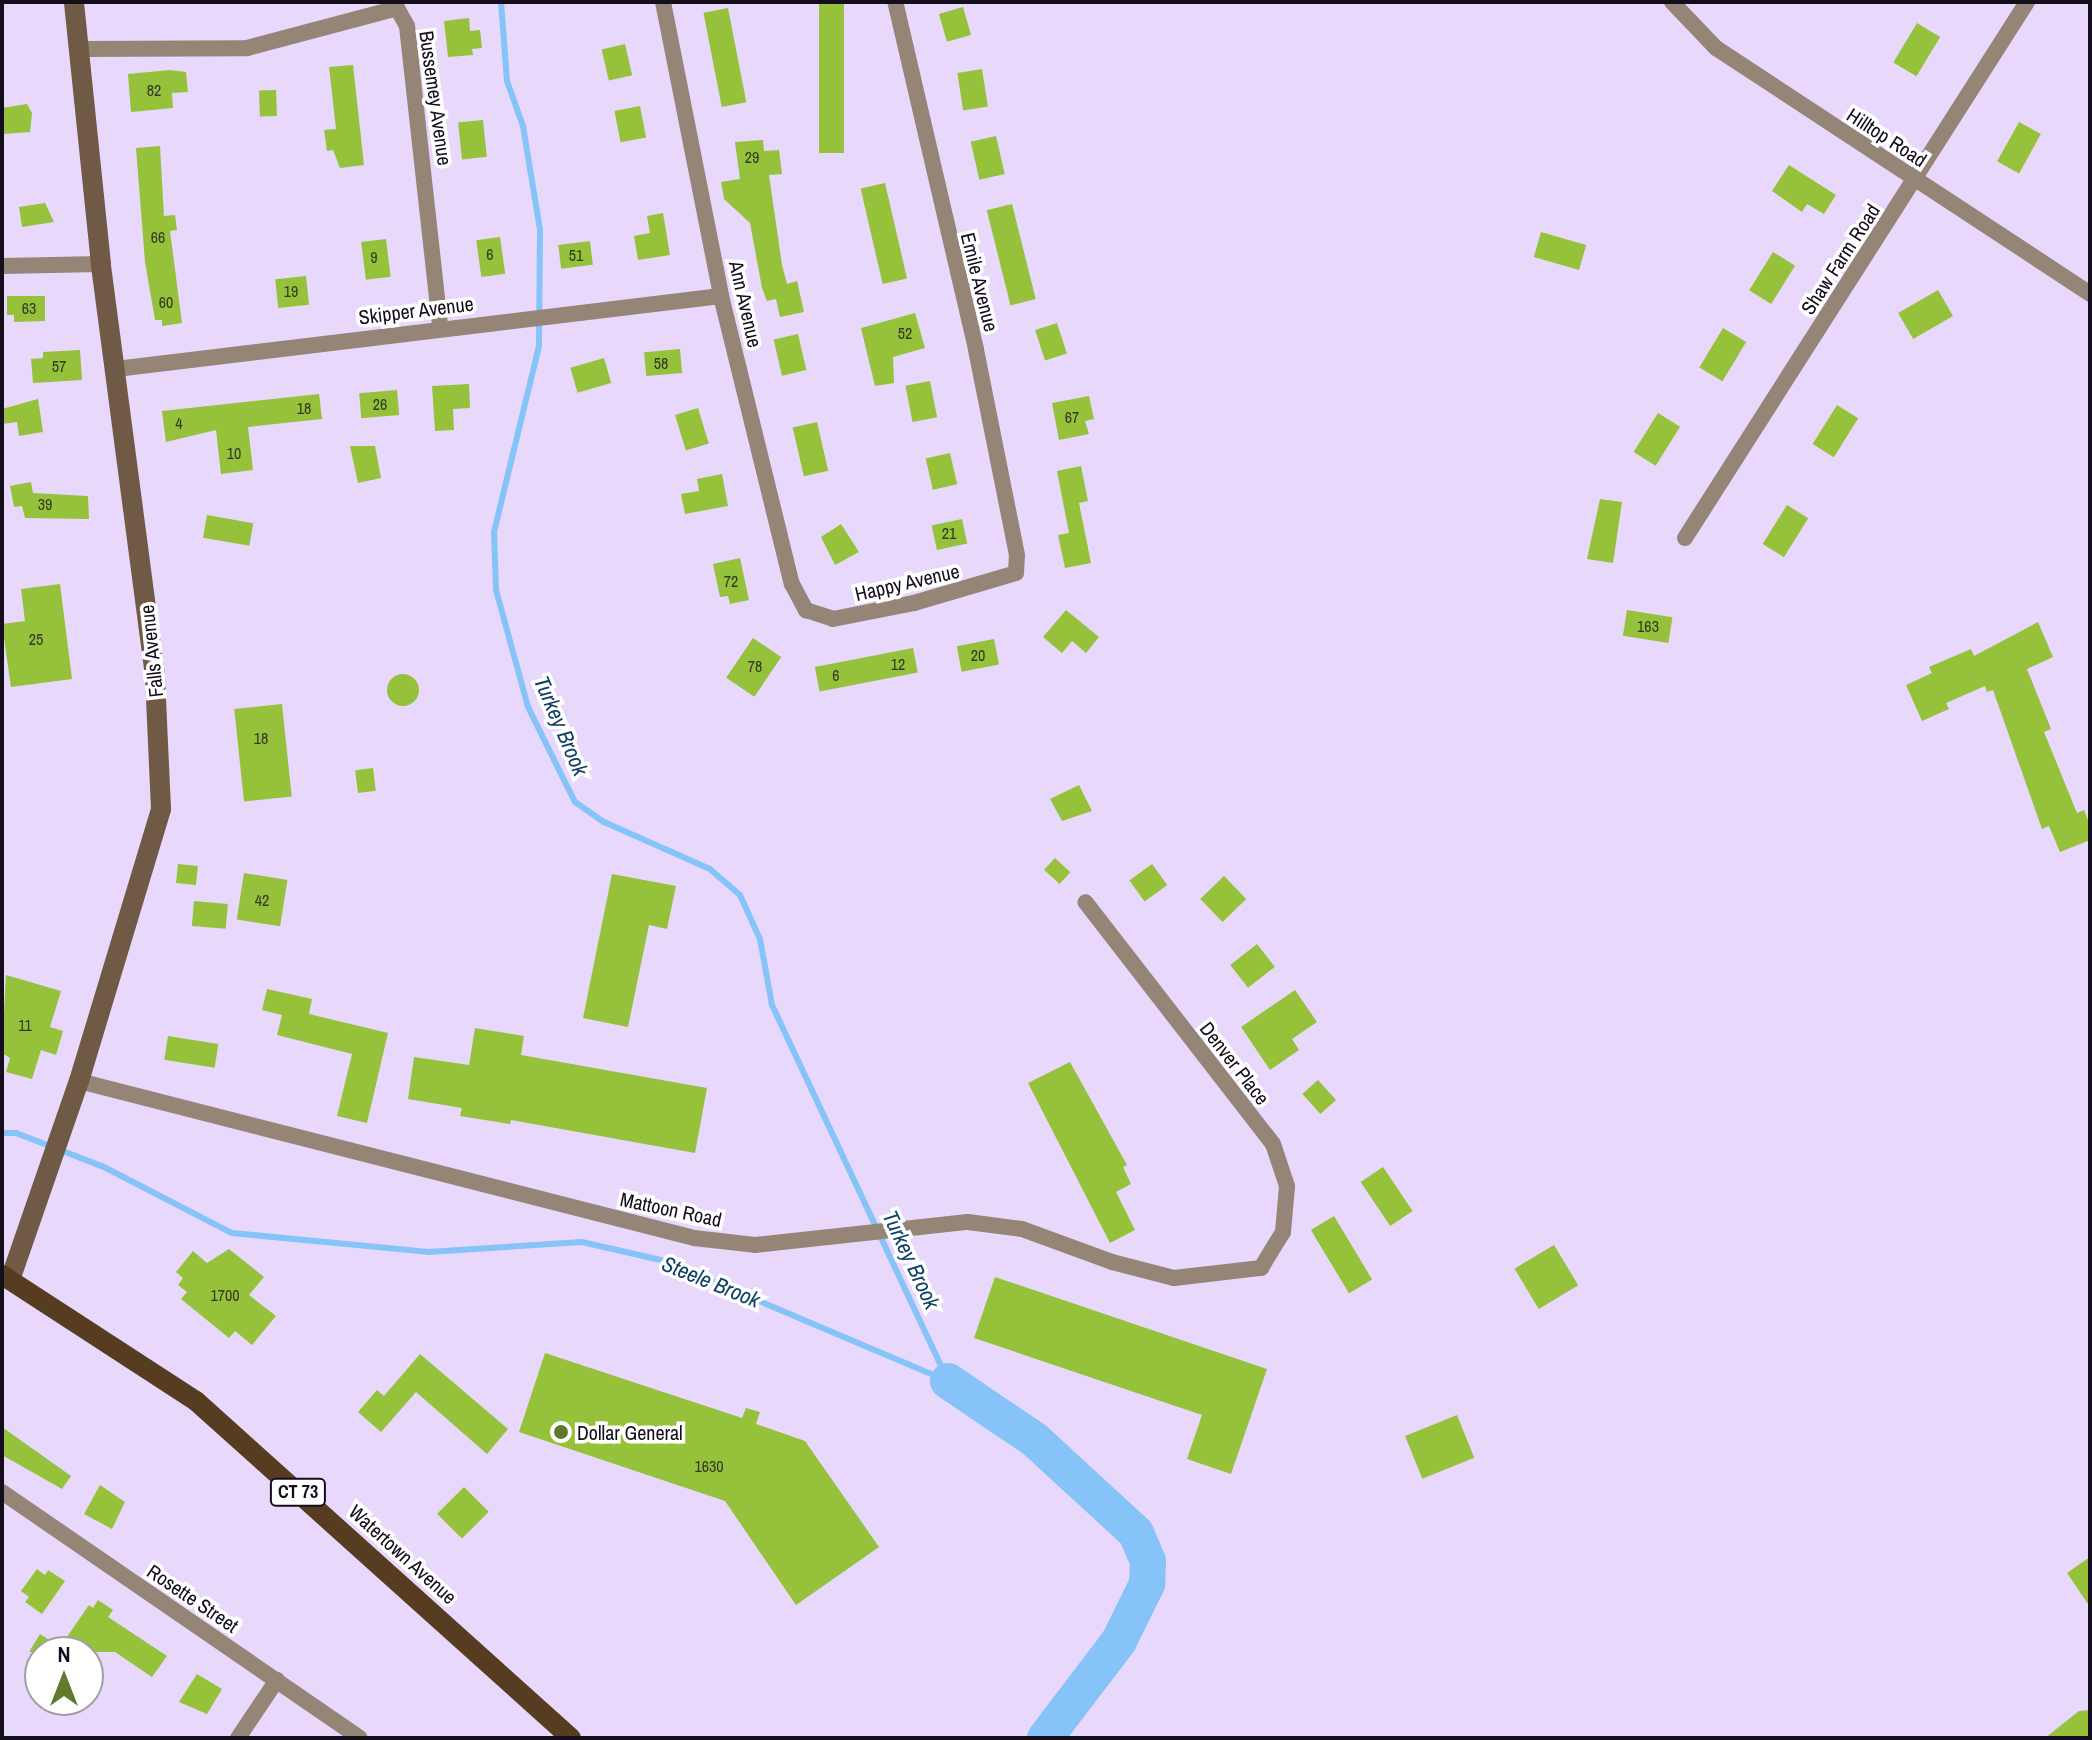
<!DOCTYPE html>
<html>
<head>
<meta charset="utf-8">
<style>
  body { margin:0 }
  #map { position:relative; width:2092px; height:1740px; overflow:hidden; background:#e8d8fc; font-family:"Archivo Narrow",sans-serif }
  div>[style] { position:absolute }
  .stream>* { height:6px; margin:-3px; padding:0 3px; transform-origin:3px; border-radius:3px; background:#85c3f8 }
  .river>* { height:36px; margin:-18px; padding:0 18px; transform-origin:18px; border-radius:18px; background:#85c3f8 }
  .building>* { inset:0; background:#96c13a; transform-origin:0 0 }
  .round { border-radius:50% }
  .street>* { height:16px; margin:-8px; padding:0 8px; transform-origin:8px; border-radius:8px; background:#958576 }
  .secondary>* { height:20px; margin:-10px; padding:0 10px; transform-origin:10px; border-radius:10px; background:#715a45 }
  .primary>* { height:20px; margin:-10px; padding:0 10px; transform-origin:10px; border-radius:10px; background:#563c21 }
  .dots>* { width:22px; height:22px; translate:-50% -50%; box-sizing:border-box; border:4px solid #fff; border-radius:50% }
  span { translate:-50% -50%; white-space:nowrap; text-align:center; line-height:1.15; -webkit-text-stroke:7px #fff; paint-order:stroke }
  .number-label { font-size:16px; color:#343a24 }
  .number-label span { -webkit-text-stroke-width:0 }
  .shield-label span { padding:2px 6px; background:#fff; border:2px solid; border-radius:6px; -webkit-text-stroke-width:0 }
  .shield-label { font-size:18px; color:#140d1c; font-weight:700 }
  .street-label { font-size:20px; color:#140d1c }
  .poi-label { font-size:20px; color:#140d1c }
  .left { translate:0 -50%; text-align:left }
  .water-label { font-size:22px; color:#124164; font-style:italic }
  .frame { position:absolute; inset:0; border:4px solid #140d1c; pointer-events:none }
  .north { position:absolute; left:24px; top:1636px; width:80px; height:80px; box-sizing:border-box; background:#fff; border:2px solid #a19ea4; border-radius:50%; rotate:0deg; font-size:22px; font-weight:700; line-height:32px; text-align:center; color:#140d1c }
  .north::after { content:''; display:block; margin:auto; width:28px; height:36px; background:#60792d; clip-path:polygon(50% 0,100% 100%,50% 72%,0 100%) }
</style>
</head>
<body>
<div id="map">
  <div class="stream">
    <div style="left:501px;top:2px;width:79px;rotate:85.7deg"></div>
    <div style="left:507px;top:81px;width:48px;rotate:70.4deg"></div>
    <div style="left:523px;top:126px;width:105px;rotate:80.7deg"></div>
    <div style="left:540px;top:230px;width:116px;rotate:90.5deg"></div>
    <div style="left:539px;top:346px;width:191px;rotate:103.6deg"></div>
    <div style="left:494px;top:532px;width:58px;rotate:88deg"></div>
    <div style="left:496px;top:590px;width:121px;rotate:74.7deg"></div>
    <div style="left:528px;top:707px;width:106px;rotate:63.7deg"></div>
    <div style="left:575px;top:802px;width:35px;rotate:35deg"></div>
    <div style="left:604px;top:822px;width:116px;rotate:23.9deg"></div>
    <div style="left:710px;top:869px;width:40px;rotate:41deg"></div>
    <div style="left:740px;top:895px;width:48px;rotate:65.6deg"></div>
    <div style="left:760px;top:939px;width:67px;rotate:79.7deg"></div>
    <div style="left:772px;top:1005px;width:415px;rotate:64.9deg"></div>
    <div style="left:2px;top:1133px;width:14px"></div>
    <div style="left:16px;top:1133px;width:94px;rotate:21.1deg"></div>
    <div style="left:104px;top:1167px;width:144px;rotate:27.3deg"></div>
    <div style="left:232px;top:1233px;width:197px;rotate:5.5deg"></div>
    <div style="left:428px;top:1252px;width:154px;rotate:-3.7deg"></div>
    <div style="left:582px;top:1242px;width:85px;rotate:12.9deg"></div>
    <div style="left:665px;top:1261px;width:307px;rotate:23deg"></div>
  </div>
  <div class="river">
    <div style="left:948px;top:1381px;width:105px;rotate:34.1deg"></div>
    <div style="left:1035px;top:1440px;width:137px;rotate:42.6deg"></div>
    <div style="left:1136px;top:1533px;width:30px;rotate:67deg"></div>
    <div style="left:1148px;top:1561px;width:23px;rotate:92deg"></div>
    <div style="left:1147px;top:1584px;width:64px;rotate:116.2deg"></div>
    <div style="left:1119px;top:1641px;width:122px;rotate:127.3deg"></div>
  </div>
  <div class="building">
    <div style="left:819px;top:2px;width:25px;height:151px"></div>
    <div style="left:963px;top:7px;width:29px;height:25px;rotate:74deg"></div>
    <div style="left:728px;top:8px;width:96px;height:25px;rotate:79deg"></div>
    <div style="clip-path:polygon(469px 18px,470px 31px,480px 30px,482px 48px,472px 49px,473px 55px,448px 57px,444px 21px)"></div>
    <div style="left:1917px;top:23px;width:27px;height:46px;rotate:31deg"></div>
    <div style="left:625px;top:44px;width:32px;height:24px;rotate:77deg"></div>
    <div style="clip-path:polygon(353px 65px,364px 165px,340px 168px,333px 150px,327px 151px,324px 130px,336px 129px,329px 67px)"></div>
    <div style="left:982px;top:69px;width:38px;height:25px;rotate:81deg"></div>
    <div style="clip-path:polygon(170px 70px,186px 72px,188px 92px,172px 93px,173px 108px,131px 112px,128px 74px)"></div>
    <div style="left:276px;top:90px;width:26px;height:17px;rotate:88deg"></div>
    <div style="clip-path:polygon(27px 104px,32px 113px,30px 132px,2px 134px,2px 108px)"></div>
    <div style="left:640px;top:106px;width:32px;height:26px;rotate:79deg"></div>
    <div style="left:483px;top:120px;width:37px;height:25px;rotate:84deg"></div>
    <div style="left:2019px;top:122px;width:25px;height:45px;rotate:29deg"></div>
    <div style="left:996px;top:136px;width:39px;height:26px;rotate:77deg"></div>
    <div style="clip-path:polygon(763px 140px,764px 151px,779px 150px,782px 174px,769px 175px,782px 265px,787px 284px,797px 281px,804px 312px,780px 317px,776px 299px,767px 301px,762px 288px,750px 223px,724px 199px,721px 182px,740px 179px,735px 142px)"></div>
    <div style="clip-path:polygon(160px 146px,164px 216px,175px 215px,177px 230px,170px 231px,182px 323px,162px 326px,162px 320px,155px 320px,145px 262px,136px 148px)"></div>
    <div style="clip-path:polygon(1789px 165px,1836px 195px,1824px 214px,1807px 204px,1802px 212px,1772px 191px)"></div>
    <div style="left:885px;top:183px;width:98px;height:25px;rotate:77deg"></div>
    <div style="clip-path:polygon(45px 203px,54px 222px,22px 227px,19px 207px)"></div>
    <div style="left:1012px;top:204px;width:98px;height:26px;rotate:76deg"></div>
    <div style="clip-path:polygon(663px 213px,670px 255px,638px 260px,634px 236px,650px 233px,647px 216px)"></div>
    <div style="left:1541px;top:232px;width:47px;height:26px;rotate:16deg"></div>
    <div style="left:500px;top:237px;width:37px;height:24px;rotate:82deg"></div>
    <div style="left:386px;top:239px;width:38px;height:25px;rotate:83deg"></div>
    <div style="left:590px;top:241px;width:24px;height:32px;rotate:83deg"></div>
    <div style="left:1773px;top:252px;width:26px;height:45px;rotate:32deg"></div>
    <div style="left:306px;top:276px;width:29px;height:31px;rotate:84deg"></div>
    <div style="left:1938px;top:290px;width:30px;height:46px;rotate:60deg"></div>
    <div style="clip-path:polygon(7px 296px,45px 296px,45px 321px,14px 322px,14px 315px,7px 315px)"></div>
    <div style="clip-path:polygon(915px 313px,925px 348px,893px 357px,894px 383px,875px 386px,861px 328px)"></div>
    <div style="left:1057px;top:323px;width:32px;height:23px;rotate:72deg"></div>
    <div style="left:1723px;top:328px;width:27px;height:46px;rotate:31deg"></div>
    <div style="left:798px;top:334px;width:37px;height:25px;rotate:77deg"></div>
    <div style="left:680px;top:349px;width:24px;height:36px;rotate:85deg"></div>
    <div style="clip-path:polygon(80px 350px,82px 380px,33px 383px,31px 359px,43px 358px,43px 352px)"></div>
    <div style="left:604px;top:358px;width:26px;height:35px;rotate:74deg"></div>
    <div style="left:930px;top:381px;width:37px;height:25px;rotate:79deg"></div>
    <div style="clip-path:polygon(469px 384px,470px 408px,453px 409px,454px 430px,435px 431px,432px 386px)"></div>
    <div style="left:397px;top:390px;width:25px;height:38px;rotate:85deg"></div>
    <div style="clip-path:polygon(319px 394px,322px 419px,248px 427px,253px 470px,221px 474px,216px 430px,166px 442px,162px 411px)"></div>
    <div style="clip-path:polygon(1089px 396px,1094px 419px,1085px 421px,1089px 434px,1059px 440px,1052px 403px)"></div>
    <div style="clip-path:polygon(38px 399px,43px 432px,19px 436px,17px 422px,2px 424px,2px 409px)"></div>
    <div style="left:1837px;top:405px;width:25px;height:46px;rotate:32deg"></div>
    <div style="left:698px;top:408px;width:37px;height:24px;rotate:73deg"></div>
    <div style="left:1658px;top:413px;width:26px;height:46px;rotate:32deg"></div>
    <div style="left:817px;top:422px;width:50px;height:25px;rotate:77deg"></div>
    <div style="clip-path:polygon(350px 446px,375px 446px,381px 478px,358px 483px)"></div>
    <div style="left:950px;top:453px;width:32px;height:25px;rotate:77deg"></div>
    <div style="clip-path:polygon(1081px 466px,1088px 501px,1079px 503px,1091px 563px,1065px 568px,1058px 535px,1069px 533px,1057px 471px)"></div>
    <div style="clip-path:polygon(722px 474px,728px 506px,685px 514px,681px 494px,699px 491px,697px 479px)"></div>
    <div style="clip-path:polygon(31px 482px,33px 493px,88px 496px,89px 519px,25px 518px,22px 506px,14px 507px,10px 486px)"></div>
    <div style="clip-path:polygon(1600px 499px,1622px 502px,1613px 563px,1587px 559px)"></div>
    <div style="left:1787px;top:505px;width:25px;height:46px;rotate:32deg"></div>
    <div style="left:207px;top:515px;width:47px;height:23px;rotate:10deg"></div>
    <div style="left:962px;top:519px;width:25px;height:31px;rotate:78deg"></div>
    <div style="clip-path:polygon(841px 524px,859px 552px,835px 565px,821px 537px)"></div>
    <div style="clip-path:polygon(740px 558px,749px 600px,730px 604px,728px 596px,720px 597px,713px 564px)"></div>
    <div style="clip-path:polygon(60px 584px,72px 679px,11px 687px,2px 624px,25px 621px,21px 589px)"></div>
    <div style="clip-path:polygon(1066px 610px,1099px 637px,1086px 653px,1072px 641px,1062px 653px,1043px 637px)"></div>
    <div style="left:1627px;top:610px;width:46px;height:26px;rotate:9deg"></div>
    <div style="clip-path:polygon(2038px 622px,2053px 657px,2027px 669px,2051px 729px,2044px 732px,2077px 813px,2084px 810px,2090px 825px,2090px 840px,2060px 852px,2049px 826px,2042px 829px,1993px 690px,1987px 692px,1985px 686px,1946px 703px,1949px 709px,1922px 721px,1906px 685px,1932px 673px,1929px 667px,1971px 649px,1974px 656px)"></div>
    <div style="left:753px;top:638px;width:34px;height:48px;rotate:34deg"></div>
    <div style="left:994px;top:639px;width:26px;height:38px;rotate:79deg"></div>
    <div style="left:913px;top:648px;width:25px;height:100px;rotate:79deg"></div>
    <div class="round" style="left:387px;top:674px;width:32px;height:32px"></div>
    <div style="left:282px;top:704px;width:93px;height:48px;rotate:84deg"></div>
    <div style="left:373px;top:768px;width:23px;height:18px;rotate:83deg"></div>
    <div style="clip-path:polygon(1079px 785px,1092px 811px,1062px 821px,1050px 799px)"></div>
    <div style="left:1055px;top:858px;width:21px;height:16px;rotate:43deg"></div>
    <div style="left:178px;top:864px;width:20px;height:19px;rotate:6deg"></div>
    <div style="left:1152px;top:864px;width:26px;height:28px;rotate:54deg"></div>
    <div style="left:244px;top:873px;width:44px;height:47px;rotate:9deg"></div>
    <div style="clip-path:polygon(612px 874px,676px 886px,667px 929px,649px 925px,628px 1027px,583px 1018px)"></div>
    <div style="left:1224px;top:876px;width:32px;height:33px;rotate:46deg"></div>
    <div style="left:194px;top:901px;width:34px;height:25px;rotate:5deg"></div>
    <div style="left:1257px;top:944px;width:29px;height:34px;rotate:52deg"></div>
    <div style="clip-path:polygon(6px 975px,61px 991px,50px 1027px,63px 1031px,56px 1055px,41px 1050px,32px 1079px,6px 1072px,10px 1058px,2px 1053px)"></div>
    <div style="clip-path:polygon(267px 989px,312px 999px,309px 1014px,388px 1033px,367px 1123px,337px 1116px,352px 1054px,277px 1035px,282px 1015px,262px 1010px)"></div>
    <div style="clip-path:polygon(1295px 990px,1317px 1022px,1292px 1039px,1299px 1050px,1270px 1070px,1241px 1027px)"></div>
    <div style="clip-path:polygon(475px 1028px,524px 1036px,521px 1055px,707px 1088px,695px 1153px,511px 1120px,510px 1124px,460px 1116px,462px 1108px,408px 1099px,414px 1057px,469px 1065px)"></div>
    <div style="left:168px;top:1036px;width:51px;height:24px;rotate:9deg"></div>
    <div style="clip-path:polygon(1070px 1062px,1127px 1165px,1123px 1167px,1131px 1184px,1116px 1192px,1135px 1230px,1110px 1243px,1028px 1083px)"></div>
    <div style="left:1318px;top:1080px;width:27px;height:21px;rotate:48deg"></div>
    <div style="left:1383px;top:1167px;width:53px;height:27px;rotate:56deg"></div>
    <div style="left:1334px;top:1216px;width:74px;height:27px;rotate:59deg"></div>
    <div style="left:1554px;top:1245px;width:47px;height:46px;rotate:59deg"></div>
    <div style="clip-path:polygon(229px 1249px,264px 1277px,249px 1295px,276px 1316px,252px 1345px,235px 1331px,229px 1338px,181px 1299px,187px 1292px,178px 1285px,183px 1278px,176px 1272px,193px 1251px,207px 1263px)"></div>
    <div style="clip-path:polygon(995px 1277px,1267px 1369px,1231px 1474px,1187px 1459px,1202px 1415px,974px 1338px)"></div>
    <div style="clip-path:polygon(545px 1353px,742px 1418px,746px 1408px,760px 1412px,756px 1424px,805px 1441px,879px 1547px,796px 1605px,725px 1501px,519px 1432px)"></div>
    <div style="clip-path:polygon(420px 1354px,508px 1429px,487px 1454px,416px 1392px,381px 1432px,358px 1412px,377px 1390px,384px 1396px)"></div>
    <div style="left:1457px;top:1415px;width:46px;height:56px;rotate:68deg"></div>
    <div style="clip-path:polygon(2px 1427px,71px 1476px,62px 1489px,2px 1455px)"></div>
    <div style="clip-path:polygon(100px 1485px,125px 1502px,112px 1529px,84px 1514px)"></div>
    <div style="left:464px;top:1487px;width:35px;height:38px;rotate:45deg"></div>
    <div style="clip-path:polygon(2090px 1557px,2090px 1607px,2067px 1573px)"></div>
    <div style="clip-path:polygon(37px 1569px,45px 1575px,48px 1570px,65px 1581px,42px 1614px,25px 1602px,29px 1597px,21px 1591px)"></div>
    <div style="clip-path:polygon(98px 1600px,113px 1610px,108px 1617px,167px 1656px,152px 1677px,115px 1652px,29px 1652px,40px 1634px,60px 1647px,89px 1605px,93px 1608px)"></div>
    <div style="clip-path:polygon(197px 1674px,222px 1689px,207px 1714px,179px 1702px)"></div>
    <div style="clip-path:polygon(2090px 1710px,2090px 1738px,2045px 1738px,2079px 1711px)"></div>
  </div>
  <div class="street">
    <div style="left:663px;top:2px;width:300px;rotate:78.8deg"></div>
    <div style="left:721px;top:296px;width:297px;rotate:76.2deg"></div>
    <div style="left:792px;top:584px;width:30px;rotate:62deg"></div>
    <div style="left:806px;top:610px;width:28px;rotate:18deg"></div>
    <div style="left:833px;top:619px;width:83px;rotate:-11.2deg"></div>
    <div style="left:914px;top:603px;width:106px;rotate:-16.4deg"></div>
    <div style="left:1016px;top:573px;width:18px;rotate:-87deg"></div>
    <div style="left:1017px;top:555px;width:210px;rotate:-101.3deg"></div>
    <div style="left:976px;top:349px;width:356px;rotate:-103.1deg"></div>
    <div style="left:1672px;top:2px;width:64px;rotate:46.3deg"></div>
    <div style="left:1716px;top:48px;width:448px;rotate:33.3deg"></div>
    <div style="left:80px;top:49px;width:167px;rotate:-0.3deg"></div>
    <div style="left:247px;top:48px;width:155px;rotate:-14.9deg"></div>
    <div style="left:397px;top:8px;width:21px;rotate:61deg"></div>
    <div style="left:407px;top:26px;width:302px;rotate:83.7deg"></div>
    <div style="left:2px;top:266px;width:99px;rotate:-1.2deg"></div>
    <div style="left:116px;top:369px;width:609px;rotate:-6.88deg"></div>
    <div style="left:1685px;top:538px;width:636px;rotate:-57.46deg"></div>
    <div style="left:79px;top:1081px;width:635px;rotate:14.32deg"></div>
    <div style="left:694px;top:1238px;width:61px;rotate:6.5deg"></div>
    <div style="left:755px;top:1245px;width:214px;rotate:-6.2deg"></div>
    <div style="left:968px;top:1222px;width:54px;rotate:7.4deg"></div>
    <div style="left:1022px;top:1229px;width:96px;rotate:20.1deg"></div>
    <div style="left:1112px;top:1262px;width:64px;rotate:14.5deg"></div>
    <div style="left:1174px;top:1278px;width:88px;rotate:-6.6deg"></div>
    <div style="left:1261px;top:1268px;width:42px;rotate:-58.6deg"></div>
    <div style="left:1283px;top:1232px;width:46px;rotate:-85deg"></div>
    <div style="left:1287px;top:1186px;width:44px;rotate:-108.4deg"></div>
    <div style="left:1273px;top:1144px;width:306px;rotate:-127.8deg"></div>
    <div style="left:2px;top:1492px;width:434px;rotate:34.5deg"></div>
    <div style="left:238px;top:1738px;width:70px;rotate:-56.1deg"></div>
  </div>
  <div class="secondary">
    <div style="left:10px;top:1280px;width:211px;rotate:-70.9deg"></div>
    <div style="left:79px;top:1081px;width:284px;rotate:-73.2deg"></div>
    <div style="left:161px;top:809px;width:133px;rotate:-92.6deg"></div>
    <div style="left:155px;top:676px;width:416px;rotate:-97.5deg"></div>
    <div style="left:101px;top:264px;width:263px;rotate:-95.9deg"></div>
  </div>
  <div class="primary">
    <div style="left:2px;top:1275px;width:231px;rotate:33deg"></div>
    <div style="left:196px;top:1401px;width:504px;rotate:41.94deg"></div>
  </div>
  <div class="dots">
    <div style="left:561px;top:1432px;background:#60792d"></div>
  </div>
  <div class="number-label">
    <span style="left:154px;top:90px">82</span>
    <span style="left:752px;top:157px">29</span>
    <span style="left:158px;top:237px">66</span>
    <span style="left:490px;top:254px">6</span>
    <span style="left:576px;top:255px">51</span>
    <span style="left:374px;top:257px">9</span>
    <span style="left:291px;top:291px">19</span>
    <span style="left:166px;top:302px">60</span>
    <span style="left:29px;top:308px">63</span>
    <span style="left:905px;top:333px">52</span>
    <span style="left:661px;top:363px">58</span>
    <span style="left:59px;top:366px">57</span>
    <span style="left:380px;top:404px">26</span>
    <span style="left:304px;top:408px">18</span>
    <span style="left:1072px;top:417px">67</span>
    <span style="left:179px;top:423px">4</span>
    <span style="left:234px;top:453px">10</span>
    <span style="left:45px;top:504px">39</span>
    <span style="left:949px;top:533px">21</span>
    <span style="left:731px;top:581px">72</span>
    <span style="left:1648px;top:626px">163</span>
    <span style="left:36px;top:639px">25</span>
    <span style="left:978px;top:655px">20</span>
    <span style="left:898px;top:664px">12</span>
    <span style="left:755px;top:666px">78</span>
    <span style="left:836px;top:675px">6</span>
    <span style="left:261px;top:738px">18</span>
    <span style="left:262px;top:900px">42</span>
    <span style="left:25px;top:1025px">11</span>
    <span style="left:225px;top:1295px">1700</span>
    <span style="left:709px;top:1466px">1630</span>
  </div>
  <div class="shield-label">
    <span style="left:298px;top:1492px">CT 73</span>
  </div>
  <div class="street-label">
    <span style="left:436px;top:98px;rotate:82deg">Bussemey Avenue</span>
    <span style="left:1887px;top:137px;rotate:33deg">Hilltop Road</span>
    <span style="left:1840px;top:259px;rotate:-57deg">Shaw Farm Road</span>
    <span style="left:980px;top:282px;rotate:76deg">Emile Avenue</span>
    <span style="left:746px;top:304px;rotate:77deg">Ann Avenue</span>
    <span style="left:416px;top:310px;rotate:-7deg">Skipper Avenue</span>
    <span style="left:907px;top:582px;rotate:-13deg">Happy Avenue</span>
    <span style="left:151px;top:651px;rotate:-96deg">Falls Avenue</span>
    <span style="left:1235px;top:1063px;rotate:52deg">Denver Place</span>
    <span style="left:671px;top:1209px;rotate:12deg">Mattoon Road</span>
    <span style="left:403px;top:1554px;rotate:42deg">Watertown Avenue</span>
    <span style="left:193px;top:1598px;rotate:34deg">Rosette Street</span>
  </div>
  <div class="poi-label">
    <span class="left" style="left:577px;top:1432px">Dollar General</span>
  </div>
  <div class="water-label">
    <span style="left:561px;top:726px;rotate:67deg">Turkey Brook</span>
    <span style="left:911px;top:1260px;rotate:65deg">Turkey Brook</span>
    <span style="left:711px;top:1282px;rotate:22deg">Steele Brook</span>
  </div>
  <div class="frame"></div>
  <div class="north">N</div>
</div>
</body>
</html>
